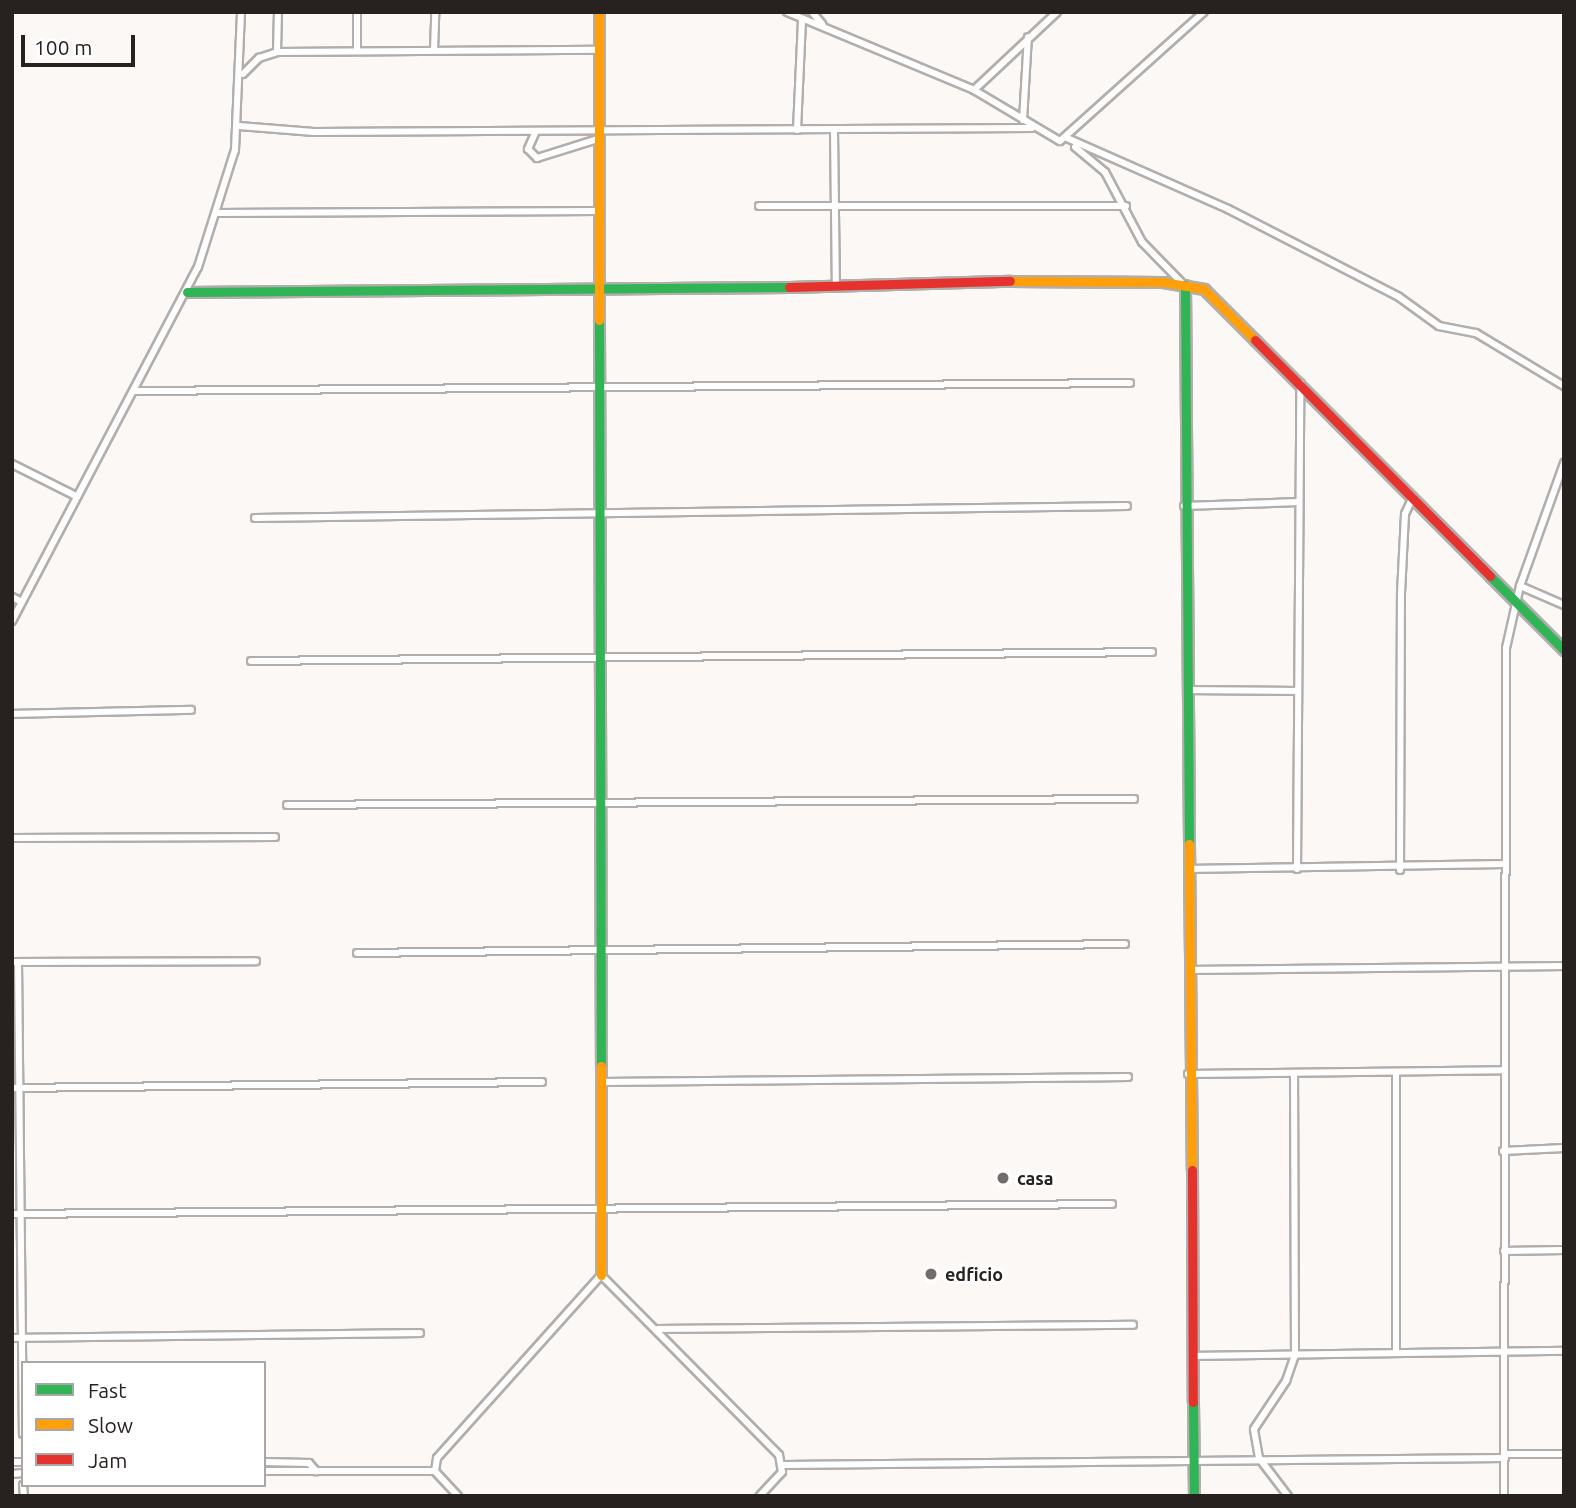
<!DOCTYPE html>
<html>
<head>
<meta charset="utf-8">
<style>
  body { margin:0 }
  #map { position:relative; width:1576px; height:1508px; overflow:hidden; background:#fcf8f6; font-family:Ubuntu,sans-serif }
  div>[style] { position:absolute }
  .roads { filter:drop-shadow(2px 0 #b2aeac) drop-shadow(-2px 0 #b2aeac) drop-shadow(0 2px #b2aeac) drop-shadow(0 -2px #b2aeac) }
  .street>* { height:6px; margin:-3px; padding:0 3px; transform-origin:3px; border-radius:3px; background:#fffefe }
  .fast>* { height:9px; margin:-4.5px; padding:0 4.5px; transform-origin:4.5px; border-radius:4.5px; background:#30b455 }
  .slow>* { height:9px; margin:-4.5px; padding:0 4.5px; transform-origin:4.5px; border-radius:4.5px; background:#ff9f0a }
  .jam>* { height:9px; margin:-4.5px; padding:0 4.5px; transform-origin:4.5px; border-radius:4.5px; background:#e5322d }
  .dots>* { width:19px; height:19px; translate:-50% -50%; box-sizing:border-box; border:4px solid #fff; border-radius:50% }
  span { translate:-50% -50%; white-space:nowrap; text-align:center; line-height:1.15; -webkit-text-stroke:6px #fff; paint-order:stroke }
  .poi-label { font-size:18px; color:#272220; font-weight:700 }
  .left { translate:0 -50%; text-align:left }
  .frame { position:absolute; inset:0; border:14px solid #272220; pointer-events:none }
  .legend { position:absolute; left:21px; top:1361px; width:245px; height:126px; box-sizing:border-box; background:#fff; border:2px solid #a9a7a6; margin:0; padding:9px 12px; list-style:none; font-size:21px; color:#272220 }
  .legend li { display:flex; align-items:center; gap:14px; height:35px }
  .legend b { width:35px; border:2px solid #a9a7a6 }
  .scale { position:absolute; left:21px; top:35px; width:114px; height:32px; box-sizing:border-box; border:4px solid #272220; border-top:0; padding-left:9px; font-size:21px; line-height:24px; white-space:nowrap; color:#272220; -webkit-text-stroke:5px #fff; paint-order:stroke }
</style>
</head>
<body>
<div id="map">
  <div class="roads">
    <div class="street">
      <div style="left:357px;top:12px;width:37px;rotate:90deg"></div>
      <div style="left:787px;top:12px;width:203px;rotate:22.6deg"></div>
      <div style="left:974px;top:90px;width:100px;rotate:30.7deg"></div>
      <div style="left:1060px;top:141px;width:193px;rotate:-41.9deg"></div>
      <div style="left:812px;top:12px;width:16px;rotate:50deg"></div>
      <div style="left:434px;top:50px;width:38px;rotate:-88deg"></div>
      <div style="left:277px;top:52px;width:40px;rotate:-88.6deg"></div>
      <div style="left:243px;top:74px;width:23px;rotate:-45deg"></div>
      <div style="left:259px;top:58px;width:19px;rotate:-18deg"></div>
      <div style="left:277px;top:52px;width:323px;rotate:-0.4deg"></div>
      <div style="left:974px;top:90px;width:114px;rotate:-43.2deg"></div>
      <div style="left:1023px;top:120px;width:83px;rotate:-86.6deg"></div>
      <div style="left:239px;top:126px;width:75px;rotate:4.6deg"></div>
      <div style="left:314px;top:132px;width:718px;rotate:-0.32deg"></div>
      <div style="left:797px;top:130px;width:110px;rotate:-87.4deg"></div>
      <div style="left:536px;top:131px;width:20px;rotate:114deg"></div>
      <div style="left:528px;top:149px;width:13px;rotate:45deg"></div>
      <div style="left:537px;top:158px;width:64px;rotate:-17.3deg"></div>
      <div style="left:834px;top:131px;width:155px;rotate:89.3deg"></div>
      <div style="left:1067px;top:138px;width:176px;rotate:23.8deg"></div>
      <div style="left:1228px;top:209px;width:192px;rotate:27.2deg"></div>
      <div style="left:1399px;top:297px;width:49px;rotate:35.9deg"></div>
      <div style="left:1439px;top:326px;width:38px;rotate:11deg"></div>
      <div style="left:1476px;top:333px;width:103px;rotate:31.1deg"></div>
      <div style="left:1075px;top:147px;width:39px;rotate:40deg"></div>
      <div style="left:1105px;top:172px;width:79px;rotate:62.1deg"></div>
      <div style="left:1142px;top:242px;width:59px;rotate:45.7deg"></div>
      <div style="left:759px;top:206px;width:367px"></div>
      <div style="left:218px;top:213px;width:379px;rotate:-0.3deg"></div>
      <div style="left:135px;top:391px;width:995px;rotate:-0.46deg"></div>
      <div style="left:12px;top:464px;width:72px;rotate:26.6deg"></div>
      <div style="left:1184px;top:506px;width:115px;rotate:-2deg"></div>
      <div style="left:255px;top:518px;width:872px;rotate:-0.79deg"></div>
      <div style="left:1520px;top:586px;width:48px;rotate:23.4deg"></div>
      <div style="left:12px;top:597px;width:11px;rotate:27deg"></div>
      <div style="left:12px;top:621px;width:400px;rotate:-62.3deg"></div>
      <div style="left:198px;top:267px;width:123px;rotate:-72.5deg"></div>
      <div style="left:235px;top:150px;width:138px;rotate:-87.5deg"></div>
      <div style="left:251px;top:661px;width:901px;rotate:-0.57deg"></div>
      <div style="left:1187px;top:690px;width:110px;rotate:0.5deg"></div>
      <div style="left:12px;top:714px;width:179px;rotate:-1.3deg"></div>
      <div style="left:287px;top:805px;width:847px;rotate:-0.41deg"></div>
      <div style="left:12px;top:838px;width:263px;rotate:-0.2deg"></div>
      <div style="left:1189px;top:869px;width:314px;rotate:-0.9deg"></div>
      <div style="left:1297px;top:869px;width:486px;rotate:-89.6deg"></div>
      <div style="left:1400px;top:870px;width:277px;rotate:-89.8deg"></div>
      <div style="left:1401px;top:593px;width:79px;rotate:-87.1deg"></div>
      <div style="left:1405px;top:514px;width:19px;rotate:-65deg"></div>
      <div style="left:357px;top:953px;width:768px;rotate:-0.67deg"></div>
      <div style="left:12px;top:962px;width:244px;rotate:-0.2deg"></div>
      <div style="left:18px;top:962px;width:472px;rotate:89.4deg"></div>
      <div style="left:1189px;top:970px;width:375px;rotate:-0.6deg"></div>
      <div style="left:1396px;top:1072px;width:281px;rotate:90deg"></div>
      <div style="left:1188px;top:1074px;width:317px;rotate:-0.7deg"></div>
      <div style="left:601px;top:1082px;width:527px;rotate:-0.54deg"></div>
      <div style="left:12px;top:1088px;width:530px;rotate:-0.65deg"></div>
      <div style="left:1503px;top:1151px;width:61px;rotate:-2.8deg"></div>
      <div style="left:12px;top:1214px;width:1100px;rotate:-0.52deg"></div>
      <div style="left:1504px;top:1251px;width:60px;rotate:-1deg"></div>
      <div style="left:658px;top:1329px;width:475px;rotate:-0.5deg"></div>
      <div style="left:12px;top:1338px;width:408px;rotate:-0.7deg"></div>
      <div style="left:1192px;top:1356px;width:372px;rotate:-0.8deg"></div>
      <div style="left:1504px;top:1454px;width:60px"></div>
      <div style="left:12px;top:1462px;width:11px"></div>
      <div style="left:264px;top:1462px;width:45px;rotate:1.3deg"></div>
      <div style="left:309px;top:1463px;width:11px;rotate:49deg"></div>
      <div style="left:784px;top:1465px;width:721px;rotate:-0.56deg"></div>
      <div style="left:264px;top:1471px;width:171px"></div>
      <div style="left:12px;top:1474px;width:11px;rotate:-5deg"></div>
      <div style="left:23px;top:1485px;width:11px;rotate:85deg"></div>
      <div style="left:458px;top:1496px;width:34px;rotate:-133deg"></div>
      <div style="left:435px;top:1471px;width:13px;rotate:-81deg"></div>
      <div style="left:437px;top:1458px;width:246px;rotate:-48.1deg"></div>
      <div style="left:601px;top:1275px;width:253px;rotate:45.3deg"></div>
      <div style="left:779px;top:1455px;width:17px;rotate:80deg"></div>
      <div style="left:782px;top:1472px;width:33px;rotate:133deg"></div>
      <div style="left:1288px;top:1496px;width:48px;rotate:-127.3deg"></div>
      <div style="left:1259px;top:1458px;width:29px;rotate:-100deg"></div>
      <div style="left:1254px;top:1429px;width:58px;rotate:-56.3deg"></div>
      <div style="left:1286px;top:1381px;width:28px;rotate:-71deg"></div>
      <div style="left:1295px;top:1355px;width:282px;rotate:-90.2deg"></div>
      <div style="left:1504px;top:1496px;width:848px;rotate:-89.86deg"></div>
      <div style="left:1506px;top:648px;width:64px;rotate:-77.3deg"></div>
      <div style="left:1520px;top:586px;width:131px;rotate:-70.3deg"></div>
    </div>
    <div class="fast">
      <div style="left:1185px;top:285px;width:559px;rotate:89.59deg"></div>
      <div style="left:187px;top:292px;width:602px;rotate:-0.48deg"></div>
      <div style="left:599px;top:320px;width:746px;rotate:89.85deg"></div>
      <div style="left:1490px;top:576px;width:105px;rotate:45deg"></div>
      <div style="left:1193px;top:1402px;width:94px;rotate:89.4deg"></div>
    </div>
    <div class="slow">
      <div style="left:599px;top:12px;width:308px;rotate:90deg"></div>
      <div style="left:1010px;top:281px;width:153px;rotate:0.4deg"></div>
      <div style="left:1163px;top:282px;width:42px;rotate:9.7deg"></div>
      <div style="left:1204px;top:289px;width:72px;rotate:45deg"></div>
      <div style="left:1189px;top:844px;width:326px;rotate:89.5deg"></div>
      <div style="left:601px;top:1066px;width:209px;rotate:90deg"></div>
    </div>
    <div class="jam">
      <div style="left:789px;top:287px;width:221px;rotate:-1.6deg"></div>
      <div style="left:1255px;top:340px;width:333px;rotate:45.1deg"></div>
      <div style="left:1192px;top:1170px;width:232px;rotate:89.8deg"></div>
    </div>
  </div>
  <div class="dots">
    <div style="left:1003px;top:1178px;background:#726d6b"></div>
    <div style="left:931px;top:1274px;background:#726d6b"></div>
  </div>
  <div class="poi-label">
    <span class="left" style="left:1017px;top:1178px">casa</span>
    <span class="left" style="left:945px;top:1274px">edficio</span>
  </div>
  <div class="frame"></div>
  <ul class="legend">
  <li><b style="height:9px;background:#30b455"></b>Fast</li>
  <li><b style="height:9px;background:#ff9f0a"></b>Slow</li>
  <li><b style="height:9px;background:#e5322d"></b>Jam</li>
  </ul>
  <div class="scale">100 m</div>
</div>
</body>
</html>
